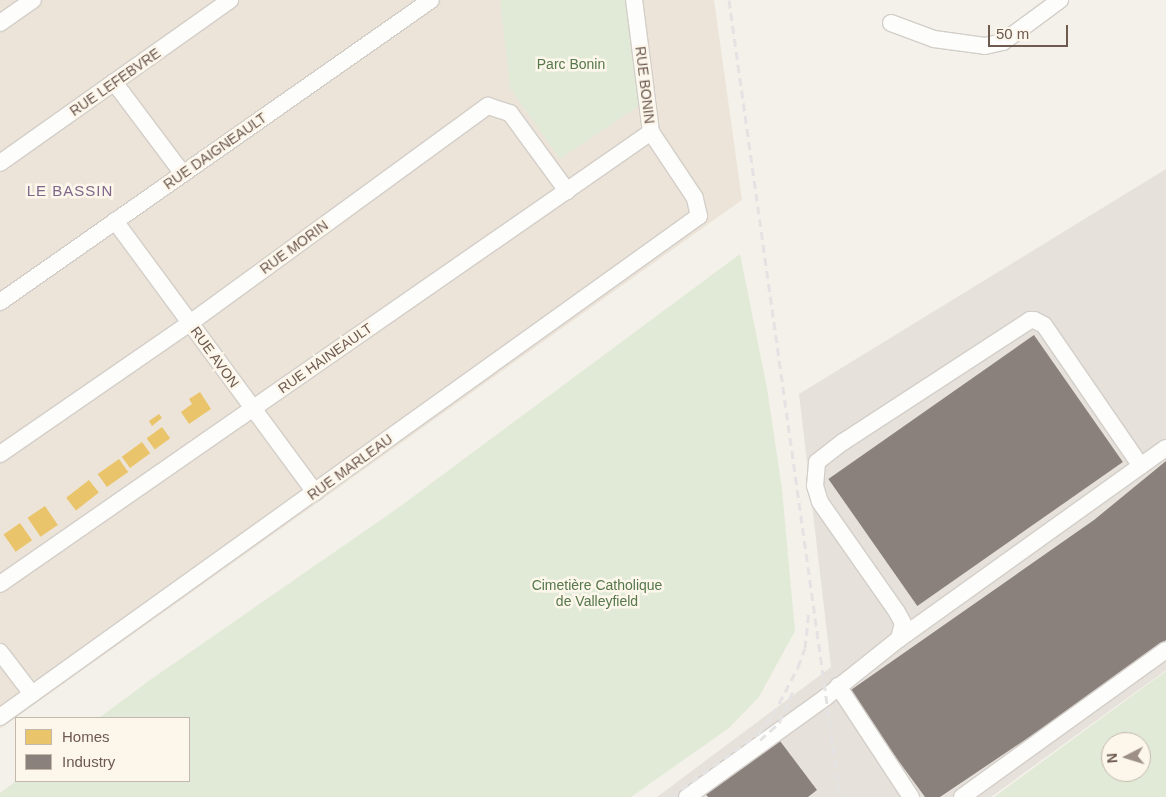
<!DOCTYPE html>
<html>
<head>
<meta charset="utf-8">
<style>
  body { margin:0 }
  #map { position:relative; width:1166px; height:797px; overflow:hidden; background:#f4f1ea; font-family:Helvetica,sans-serif }
  div>[style] { position:absolute }
  .residential>* { inset:0; background:#ece4d8 }
  .industrial>* { inset:0; background:#e6e1db }
  .green>* { inset:0; background:#e1ead6 }
  .homes>* { inset:0; background:#e9c46a; transform-origin:0 0 }
  .industry>* { inset:0; background:#8a817c; transform-origin:0 0 }
  .roads { filter:drop-shadow(1px 0 #d3cec8) drop-shadow(-1px 0 #d3cec8) drop-shadow(0 1px #d3cec8) drop-shadow(0 -1px #d3cec8) }
  .minor>* { height:16px; margin:-8px; padding:0 8px; transform-origin:8px; border-radius:8px; background:#fdfdfc }
  .rail>* { height:3px; margin-top:-1.5px; transform-origin:0; background:repeating-linear-gradient(90deg,#e4e2e3 0 8px,transparent 0 13px) }
  span { translate:-50% -50%; white-space:nowrap; text-align:center; line-height:1.15; -webkit-text-stroke:5px #fcf6eb; paint-order:stroke }
  .park-label { font-size:14px; color:#56784b }
  .street-label { font-size:14px; color:#6e5a4e }
  .neighbourhood-label { font-size:15px; color:#7f668b; letter-spacing:1px }
  .legend { position:absolute; left:15px; top:717px; width:175px; height:65px; box-sizing:border-box; background:#fcf6eb; border:1px solid #c3b8ac; margin:0; padding:6px 9px; list-style:none; font-size:15px; color:#6e5a4e }
  .legend li { display:flex; align-items:center; gap:10px; height:25px }
  .legend b { width:25px; border:1px solid #c3b8ac }
  .north { position:absolute; left:1101px; top:732px; width:50px; height:50px; box-sizing:border-box; background:#fcf6eb; border:1px solid #c3b8ac; border-radius:50%; rotate:265deg; font-size:14px; font-weight:700; line-height:20px; text-align:center; color:#6e5a4e }
  .north::after { content:''; display:block; margin:auto; width:18px; height:22px; background:#9d8f85; clip-path:polygon(50% 0,100% 100%,50% 72%,0 100%) }
  .scale { position:absolute; left:988px; top:25px; width:80px; height:22px; box-sizing:border-box; border:2px solid #6e5a4e; border-top:0; padding-left:6px; font-size:15px; line-height:18px; white-space:nowrap; color:#6e5a4e; -webkit-text-stroke:4px #fcf6eb; paint-order:stroke }
</style>
</head>
<body>
<div id="map">
  <div class="residential">
    <div style="clip-path:polygon(0 0,714px 0,742px 200px,0 729px)"></div>
  </div>
  <div class="industrial">
    <div style="clip-path:polygon(1166px 169px,1166px 670px,991px 797px,657px 797px,831px 667px,799px 394px)"></div>
  </div>
  <div class="green">
    <div style="clip-path:polygon(500px 0,625px 0,640px 105px,560px 159px,510px 88px)"></div>
    <div style="clip-path:polygon(740px 254px,767px 388px,782px 489px,795px 631px,759px 697px,729px 728px,631px 797px,0 797px,0 793px,16px 781px,189px 781px,189px 718px,99px 718px,150px 680px,398px 508px)"></div>
    <div style="clip-path:polygon(evenodd,1166px 671px,1166px 797px,994px 797px,1166px 671px,1111px 742px,1141px 742px,1141px 772px,1111px 772px,1111px 742px)"></div>
  </div>
  <div class="homes">
    <div style="clip-path:polygon(200px 392px,211px 409px,189px 424px,181px 412px,192px 404px,189px 399px)"></div>
    <div style="clip-path:polygon(159px 414px,162px 418px,152px 426px,149px 421px)"></div>
    <div style="left:162px;top:427px;width:14px;height:19px;rotate:54deg"></div>
    <div style="left:142px;top:442px;width:14px;height:25px;rotate:54deg"></div>
    <div style="left:119px;top:459px;width:16px;height:26px;rotate:55deg"></div>
    <div style="left:89px;top:480px;width:16px;height:29px;rotate:52deg"></div>
    <div style="left:45px;top:506px;width:23px;height:21px;rotate:56deg"></div>
    <div style="left:20px;top:523px;width:21px;height:20px;rotate:55deg"></div>
  </div>
  <div class="industry">
    <div style="left:1034px;top:335px;width:155px;height:251px;rotate:55deg"></div>
    <div style="clip-path:polygon(1166px 461px,1166px 640px,1108px 684px,940px 797px,925px 797px,848px 692px,1094px 520px)"></div>
    <div style="clip-path:polygon(777px 737px,817px 790px,808px 797px,708px 797px,704px 792px)"></div>
  </div>
  <div class="roads">
    <div class="minor">
      <div style="left:0;top:23px;width:40px;rotate:-34.9deg"></div>
      <div style="left:891px;top:23px;width:46px;rotate:20.4deg"></div>
      <div style="left:934px;top:39px;width:51px;rotate:7.8deg"></div>
      <div style="left:985px;top:46px;width:18px;rotate:-13deg"></div>
      <div style="left:1003px;top:42px;width:71px;rotate:-36.4deg"></div>
      <div style="left:114px;top:82px;width:115px;rotate:53.1deg"></div>
      <div style="left:0;top:163px;width:282px;rotate:-35.3deg"></div>
      <div style="left:115px;top:221px;width:337px;rotate:53.6deg"></div>
      <div style="left:0;top:302px;width:526px;rotate:-35.02deg"></div>
      <div style="left:0;top:454px;width:231px;rotate:-34.6deg"></div>
      <div style="left:190px;top:323px;width:369px;rotate:-36.1deg"></div>
      <div style="left:488px;top:106px;width:23px;rotate:18deg"></div>
      <div style="left:510px;top:113px;width:97px;rotate:53.8deg"></div>
      <div style="left:0;top:584px;width:793px;rotate:-34.77deg"></div>
      <div style="left:899px;top:639px;width:328px;rotate:-35.6deg"></div>
      <div style="left:0;top:652px;width:53px;rotate:52.7deg"></div>
      <div style="left:838px;top:686px;width:133px;rotate:56.7deg"></div>
      <div style="left:0;top:717px;width:860px;rotate:-35.63deg"></div>
      <div style="left:699px;top:216px;width:18px;rotate:-103deg"></div>
      <div style="left:695px;top:198px;width:79px;rotate:-123.7deg"></div>
      <div style="left:651px;top:132px;width:133px;rotate:-97.3deg"></div>
      <div style="left:687px;top:797px;width:171px;rotate:-35.7deg"></div>
      <div style="left:826px;top:697px;width:93px;rotate:-38.5deg"></div>
      <div style="left:899px;top:639px;width:16px;rotate:-76deg"></div>
      <div style="left:903px;top:623px;width:13px;rotate:-119deg"></div>
      <div style="left:897px;top:612px;width:134px;rotate:-125deg"></div>
      <div style="left:820px;top:502px;width:17px;rotate:-107deg"></div>
      <div style="left:815px;top:486px;width:24px;rotate:-85deg"></div>
      <div style="left:817px;top:462px;width:33px;rotate:-38deg"></div>
      <div style="left:843px;top:442px;width:223px;rotate:-33.1deg"></div>
      <div style="left:1030px;top:320px;width:4px"></div>
      <div style="left:1034px;top:320px;width:11px;rotate:27deg"></div>
      <div style="left:1044px;top:325px;width:171px;rotate:55.5deg"></div>
      <div style="left:962px;top:797px;width:251px;rotate:-35.8deg"></div>
    </div>
  </div>
  <div class="rail">
    <div style="left:729px;top:0;width:805px;rotate:82.07deg"></div>
    <div style="left:760px;top:740px;width:25px;rotate:-42deg"></div>
    <div style="left:779px;top:723px;width:34px;rotate:-66deg"></div>
    <div style="left:671px;top:797px;width:107px;rotate:-35.9deg"></div>
    <div style="left:758px;top:734px;width:24px;rotate:-52deg"></div>
    <div style="left:773px;top:715px;width:54px;rotate:-62.5deg"></div>
    <div style="left:798px;top:667px;width:20px;rotate:-70deg"></div>
    <div style="left:805px;top:648px;width:37px;rotate:-84deg"></div>
  </div>
  <div class="park-label">
    <span style="left:571px;top:64px">Parc Bonin</span>
    <span style="left:597px;top:593px">Cimetière Catholique<br>de Valleyfield</span>
  </div>
  <div class="street-label">
    <span style="left:115px;top:82px;rotate:-35deg">RUE LEFEBVRE</span>
    <span style="left:645px;top:85px;rotate:83deg">RUE BONIN</span>
    <span style="left:215px;top:151px;rotate:-35deg">RUE DAIGNEAULT</span>
    <span style="left:294px;top:247px;rotate:-36deg">RUE MORIN</span>
    <span style="left:215px;top:357px;rotate:54deg">RUE AVON</span>
    <span style="left:325px;top:358px;rotate:-35deg">RUE HAINEAULT</span>
    <span style="left:350px;top:467px;rotate:-36deg">RUE MARLEAU</span>
  </div>
  <div class="neighbourhood-label">
    <span style="left:70px;top:191px">LE BASSIN</span>
  </div>
  <ul class="legend">
  <li><b style="height:14px;background:#e9c46a"></b>Homes</li>
  <li><b style="height:14px;background:#8a817c"></b>Industry</li>
  </ul>
  <div class="north">N</div>
  <div class="scale">50 m</div>
</div>
</body>
</html>
